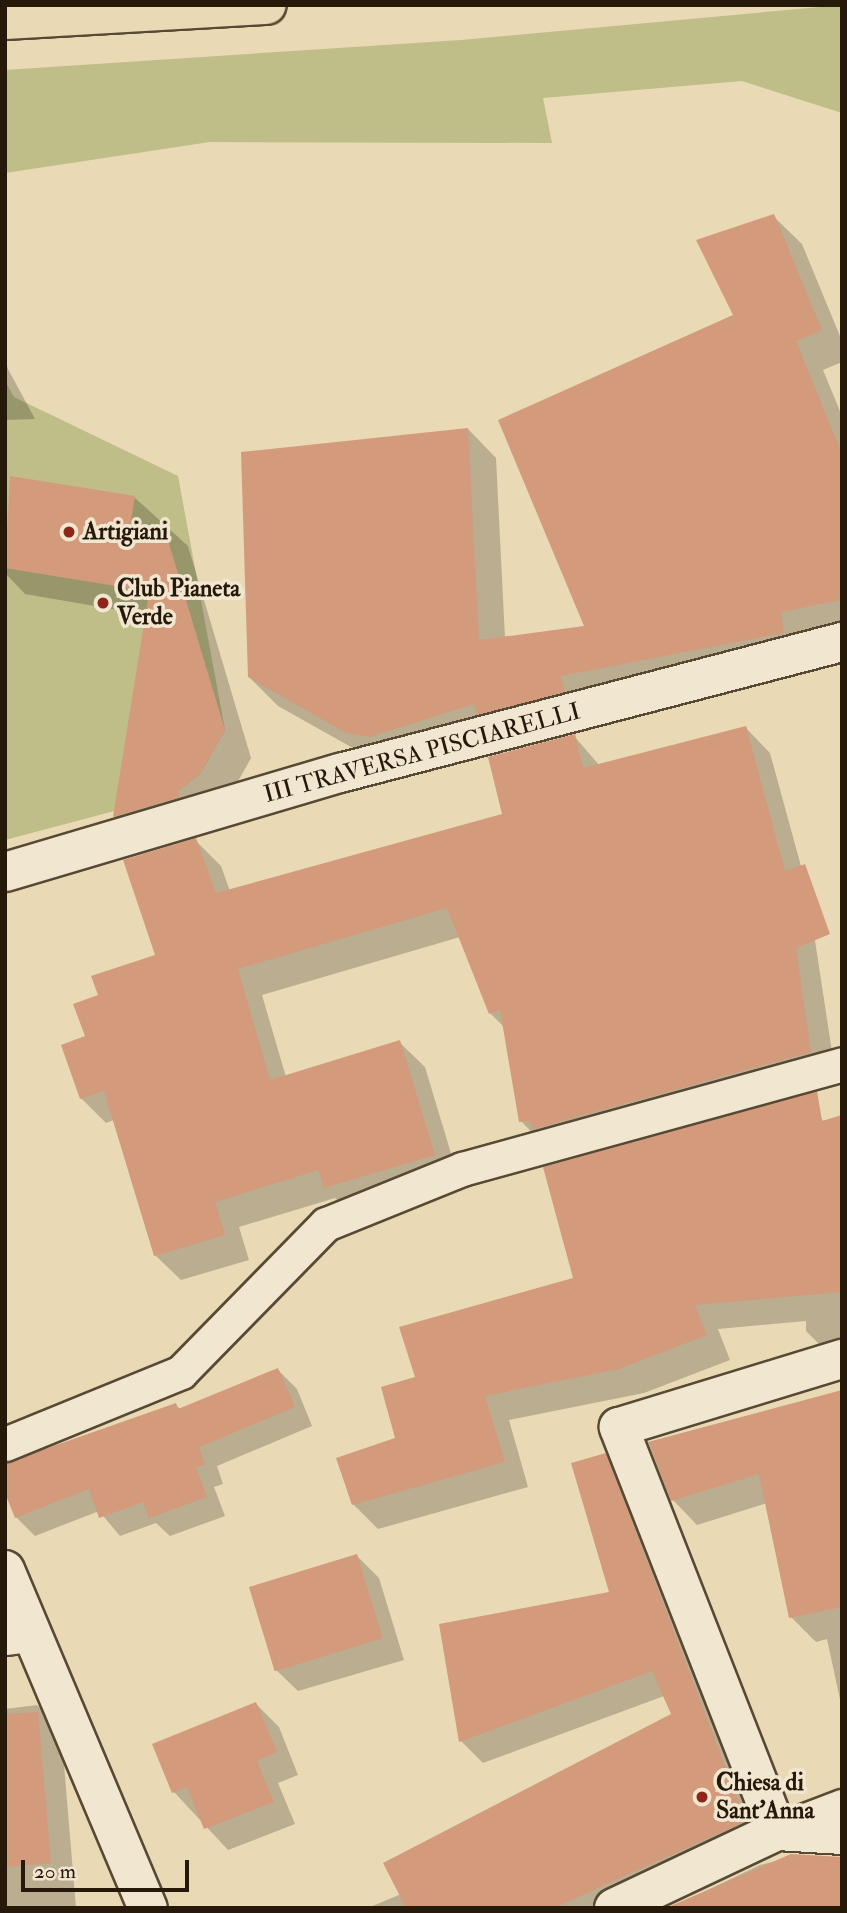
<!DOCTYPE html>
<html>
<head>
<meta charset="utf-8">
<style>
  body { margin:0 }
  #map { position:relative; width:847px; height:1913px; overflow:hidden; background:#e9d9b5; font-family:"IM FELL Double Pica",serif }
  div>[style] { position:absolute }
  .green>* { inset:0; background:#bfbd88 }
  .shadow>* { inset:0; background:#0003 }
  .building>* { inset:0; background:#d39a7c; transform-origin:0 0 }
  .roads { filter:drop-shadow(2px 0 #584934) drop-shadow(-2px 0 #584934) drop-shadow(0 2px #584934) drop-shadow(0 -2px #584934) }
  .service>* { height:33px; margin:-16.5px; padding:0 16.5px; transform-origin:16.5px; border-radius:16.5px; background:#f1e6cf }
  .minor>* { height:38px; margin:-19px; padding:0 19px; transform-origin:19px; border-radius:19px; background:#f1e6cf }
  .motorway>* { height:38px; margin:-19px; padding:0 19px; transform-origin:19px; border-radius:19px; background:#e9d9b5 }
  .dots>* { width:19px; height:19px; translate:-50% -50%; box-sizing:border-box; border:4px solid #f1e6cf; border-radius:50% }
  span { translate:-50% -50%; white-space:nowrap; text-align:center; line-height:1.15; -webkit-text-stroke:7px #f1e6cf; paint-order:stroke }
  .poi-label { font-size:24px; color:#271909; font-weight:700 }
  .left { translate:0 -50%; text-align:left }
  .street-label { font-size:24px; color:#271909 }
  .frame { position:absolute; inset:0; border:7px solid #271909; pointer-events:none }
  .scale { position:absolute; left:21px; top:1860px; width:168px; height:32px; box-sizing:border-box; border:4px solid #271909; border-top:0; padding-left:9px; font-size:21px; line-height:24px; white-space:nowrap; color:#271909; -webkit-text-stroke:5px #f1e6cf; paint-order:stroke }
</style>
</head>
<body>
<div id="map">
  <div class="green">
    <div style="clip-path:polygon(842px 5px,842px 113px,742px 81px,543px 98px,552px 143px,210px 142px,5px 173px,5px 70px,461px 40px)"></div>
    <div style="clip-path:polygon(5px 381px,14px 397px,178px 476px,225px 730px,200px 774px,171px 796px,5px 840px)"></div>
  </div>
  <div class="shadow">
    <div style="clip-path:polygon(773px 216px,802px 244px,842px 341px,842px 362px,823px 370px,842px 416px,842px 634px,376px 761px,278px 706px,249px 677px,468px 429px,496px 458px,505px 638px,587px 628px,735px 316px)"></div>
    <div style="clip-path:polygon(5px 359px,8px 369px,35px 419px,5px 420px)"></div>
    <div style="clip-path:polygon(12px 478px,134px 497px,188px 546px,251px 758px,227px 801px,142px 843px,115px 817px,147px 615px,25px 594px,5px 573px)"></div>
    <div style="clip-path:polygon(745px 727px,770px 753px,807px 888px,836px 1078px,546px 1147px,521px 1121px,505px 1028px,490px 1013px,460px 937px,262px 995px,286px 1077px,399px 1042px,425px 1067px,459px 1180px,350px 1212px,335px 1198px,239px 1227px,249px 1260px,181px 1280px,155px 1255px,114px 1120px,106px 1123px,81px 1098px,87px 1037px,100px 997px,157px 957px,195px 840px,221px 866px,230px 891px,504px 815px,574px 736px,600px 766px)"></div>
    <div style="clip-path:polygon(801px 1097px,842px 1141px,842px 1353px,830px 1355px,806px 1331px,806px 1321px,718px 1329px,730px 1360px,644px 1393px,509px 1420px,528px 1487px,378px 1529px,354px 1505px,338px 1459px,397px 1439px,417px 1378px,575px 1280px)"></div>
    <div style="clip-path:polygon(278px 1370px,297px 1389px,312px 1426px,217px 1466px,223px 1484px,214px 1487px,225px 1516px,170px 1536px,156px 1523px,120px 1536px,99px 1511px,35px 1536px,16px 1517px,176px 1405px,181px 1410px)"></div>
    <div style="clip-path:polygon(842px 1383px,842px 1709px,827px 1639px,816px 1642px,791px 1617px,767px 1503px,697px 1525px,673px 1500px,841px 1392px)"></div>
    <div style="clip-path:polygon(605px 1455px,627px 1478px,767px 1844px,631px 1908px,368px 1908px,401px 1894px,673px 1715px,664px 1696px,483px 1763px,461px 1741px,611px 1594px)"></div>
    <div style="clip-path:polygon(357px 1556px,379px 1578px,404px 1660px,298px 1691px,275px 1669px)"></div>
    <div style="clip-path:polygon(256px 1704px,279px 1727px,298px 1775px,278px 1783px,295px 1824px,228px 1850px,174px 1792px)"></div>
    <div style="clip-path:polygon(37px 1705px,61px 1729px,76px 1908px,5px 1908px,5px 1709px)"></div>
    <div style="clip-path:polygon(796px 1856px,670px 1908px,760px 1865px)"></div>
  </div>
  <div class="building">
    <div style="clip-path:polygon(774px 214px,822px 330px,796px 341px,842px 454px,842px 600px,781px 612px,784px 633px,561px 676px,565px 692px,477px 715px,474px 704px,369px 737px,346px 733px,248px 677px,241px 452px,468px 428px,479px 640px,584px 626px,498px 420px,733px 315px,696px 240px)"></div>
    <div style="clip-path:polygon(10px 476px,135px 496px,127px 546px,158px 536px,161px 517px,225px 730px,200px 774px,178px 791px,180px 797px,113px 817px,148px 599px,126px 595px,128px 588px,5px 568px)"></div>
    <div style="clip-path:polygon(746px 726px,785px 871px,805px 864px,830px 934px,796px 948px,811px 1052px,533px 1129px,530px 1121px,519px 1122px,500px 1010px,489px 1014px,447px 908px,238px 969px,270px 1080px,400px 1040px,435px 1155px,324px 1188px,318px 1170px,215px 1202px,225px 1235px,154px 1256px,104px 1091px,80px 1099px,61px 1045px,85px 1036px,73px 1004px,98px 995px,91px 976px,155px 955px,123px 860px,196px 838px,216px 893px,502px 814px,488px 757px,575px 734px,583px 768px)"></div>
    <div style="clip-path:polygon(817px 1091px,822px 1121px,842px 1115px,842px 1292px,695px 1305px,707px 1335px,619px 1369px,485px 1396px,505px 1462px,352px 1505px,336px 1458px,395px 1438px,381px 1387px,415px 1377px,399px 1327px,573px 1278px,543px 1167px)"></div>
    <div style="clip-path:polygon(278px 1368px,295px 1407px,199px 1447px,205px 1465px,196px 1467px,207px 1497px,149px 1518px,143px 1502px,99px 1518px,89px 1489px,15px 1518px,5px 1493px,5px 1463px,176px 1403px,178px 1409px)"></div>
    <div style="clip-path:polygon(842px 1390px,842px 1607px,789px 1618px,759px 1474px,671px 1501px,648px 1442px)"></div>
    <div style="clip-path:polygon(606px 1453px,746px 1821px,554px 1908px,406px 1908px,383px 1863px,671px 1714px,652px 1671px,459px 1742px,439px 1624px,609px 1592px,571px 1463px)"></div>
    <div style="left:357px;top:1554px;width:88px;height:113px;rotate:73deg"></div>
    <div style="clip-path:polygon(256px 1702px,277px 1752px,257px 1761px,274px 1802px,204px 1829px,187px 1787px,172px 1793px,152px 1744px)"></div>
    <div style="clip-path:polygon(38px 1712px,51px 1863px,5px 1867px,5px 1714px)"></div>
    <div style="clip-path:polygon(791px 1854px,842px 1857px,842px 1908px,666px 1908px)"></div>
  </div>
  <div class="roads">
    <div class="service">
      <div style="left:5px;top:1444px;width:190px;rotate:-22.2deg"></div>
      <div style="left:181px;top:1372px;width:207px;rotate:-45.6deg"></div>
      <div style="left:326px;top:1224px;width:147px;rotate:-22deg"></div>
      <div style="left:462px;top:1169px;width:394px;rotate:-15.4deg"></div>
      <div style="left:5px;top:1638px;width:25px;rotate:-7deg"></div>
      <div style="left:779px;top:1830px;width:67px;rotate:-20.9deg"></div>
    </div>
    <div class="minor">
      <div style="left:5px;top:872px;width:349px;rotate:-16.5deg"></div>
      <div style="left:340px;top:773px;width:519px;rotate:-14.63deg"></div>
      <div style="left:5px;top:1570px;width:367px;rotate:67.1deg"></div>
      <div style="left:777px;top:1831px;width:434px;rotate:-111.4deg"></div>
      <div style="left:619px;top:1427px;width:233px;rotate:-17deg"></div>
      <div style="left:614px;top:1908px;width:180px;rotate:-25.3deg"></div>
      <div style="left:777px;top:1831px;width:65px;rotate:3.5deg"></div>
    </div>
    <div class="motorway">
      <div style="left:5px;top:20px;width:262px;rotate:-3.3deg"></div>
    </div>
  </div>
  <div class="dots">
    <div style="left:69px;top:532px;background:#8f2418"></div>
    <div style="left:103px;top:603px;background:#8f2418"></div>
    <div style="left:702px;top:1797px;background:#8f2418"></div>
  </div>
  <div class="poi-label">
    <span class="left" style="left:83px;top:532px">Artigiani</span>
    <span class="left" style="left:117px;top:603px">Club Pianeta<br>Verde</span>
    <span class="left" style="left:716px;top:1797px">Chiesa di<br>Sant'Anna</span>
  </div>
  <div class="street-label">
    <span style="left:422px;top:753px;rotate:-15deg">III TRAVERSA PISCIARELLI</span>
  </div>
  <div class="frame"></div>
  <div class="scale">20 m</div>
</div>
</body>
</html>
